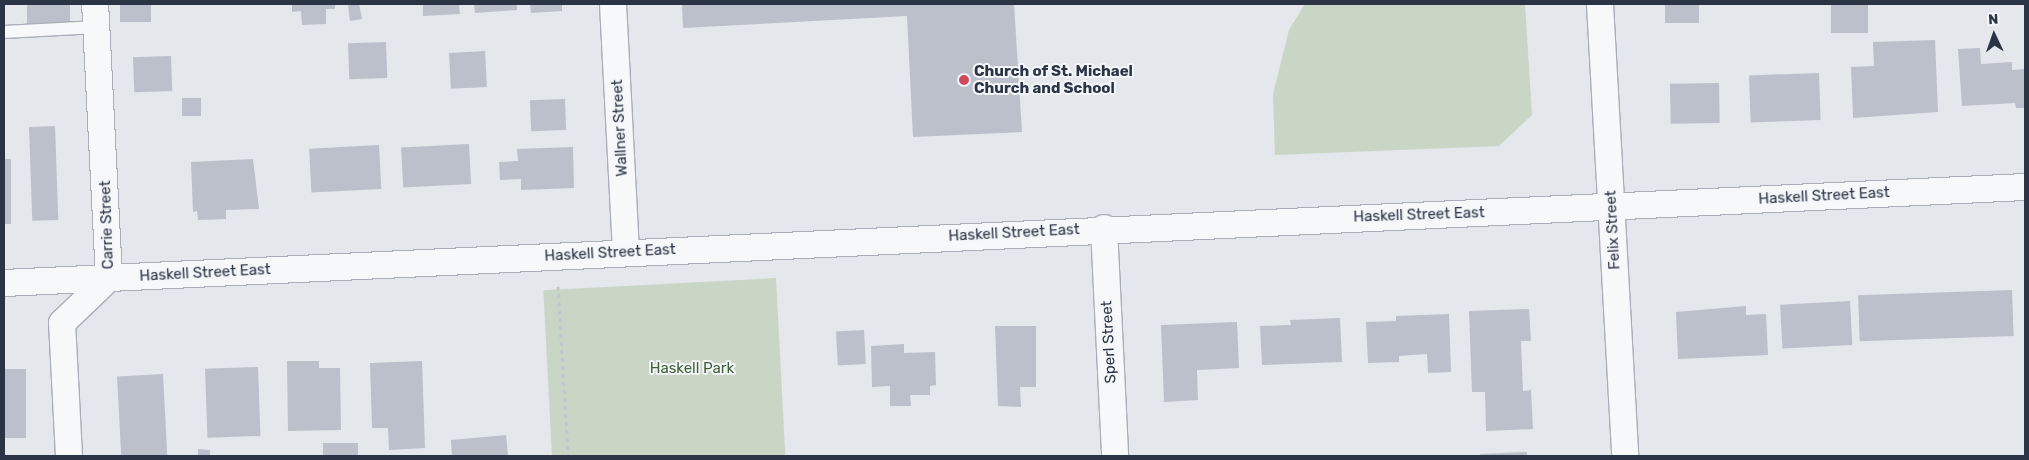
<!DOCTYPE html>
<html>
<head>
<meta charset="utf-8">
<style>
  body { margin:0 }
  #map { position:relative; width:2029px; height:460px; overflow:hidden; background:#e4e7ec; font-family:Rubik,sans-serif }
  div>[style] { position:absolute }
  .green>* { inset:0; background:#c9d6c5; transform-origin:0 0 }
  .building>* { inset:0; background:#bbc0ca; transform-origin:0 0 }
  .path>* { height:3px; margin-top:-1.5px; transform-origin:0; background:repeating-linear-gradient(90deg,#c2c5cb 0 4px,transparent 0 8px) }
  .roads { filter:drop-shadow(1px 0 #a9aeb7) drop-shadow(-1px 0 #a9aeb7) drop-shadow(0 1px #a9aeb7) drop-shadow(0 -1px #a9aeb7) }
  .lane>* { height:12px; margin:-6px; padding:0 6px; transform-origin:6px; border-radius:6px; background:#f7f8fa }
  .street>* { height:26px; margin:-13px; padding:0 13px; transform-origin:13px; border-radius:13px; background:#f7f8fa }
  .dots>* { width:14px; height:14px; translate:-50% -50%; box-sizing:border-box; border:2px solid #f4f6f9; border-radius:50% }
  span { translate:-50% -50%; white-space:nowrap; text-align:center; line-height:1.15; -webkit-text-stroke:4px #f4f6f9; paint-order:stroke }
  .poi-label { font-size:15px; color:#2b3445; font-weight:700 }
  .left { translate:0 -50%; text-align:left }
  .street-label { font-size:15px; color:#2b3445 }
  .park-label { font-size:15px; color:#3f6138 }
  .frame { position:absolute; inset:0; border:5px solid #2b3445; pointer-events:none }
  .north { position:absolute; left:1969px; top:10px; width:50px; height:50px; -webkit-text-stroke:4px #f4f6f9; paint-order:stroke; rotate:357deg; font-size:14px; font-weight:700; line-height:20px; text-align:center; color:#2b3445 }
  .north::after { content:''; display:block; margin:auto; width:18px; height:22px; background:#2b3445; clip-path:polygon(50% 0,100% 100%,50% 72%,0 100%) }
</style>
</head>
<body>
<div id="map">
  <div class="green">
    <div style="clip-path:polygon(1305px 4px,1525px 4px,1532px 115px,1499px 146px,1275px 155px,1273px 94px,1289px 30px)"></div>
    <div style="left:776px;top:278px;width:178px;height:233px;rotate:87deg"></div>
  </div>
  <div class="building">
    <div style="left:27px;top:4px;width:43px;height:22px"></div>
    <div style="left:120px;top:4px;width:31px;height:18px"></div>
    <div style="clip-path:polygon(292px 4px,335px 4px,335px 9px,326px 9px,326px 24px,302px 25px,301px 11px,292px 12px)"></div>
    <div style="clip-path:polygon(359px 4px,362px 19px,350px 21px,348px 5px)"></div>
    <div style="clip-path:polygon(423px 4px,459px 4px,460px 14px,423px 16px)"></div>
    <div style="clip-path:polygon(474px 4px,517px 4px,517px 10px,475px 13px)"></div>
    <div style="clip-path:polygon(530px 4px,562px 4px,562px 11px,531px 13px)"></div>
    <div style="clip-path:polygon(682px 4px,1014px 4px,1022px 132px,913px 137px,907px 16px,683px 28px)"></div>
    <div style="left:1665px;top:4px;width:34px;height:19px"></div>
    <div style="left:1831px;top:4px;width:37px;height:29px"></div>
    <div style="clip-path:polygon(1935px 40px,1938px 112px,1853px 118px,1851px 67px,1874px 66px,1873px 42px)"></div>
    <div style="left:386px;top:42px;width:36px;height:38px;rotate:88deg"></div>
    <div style="clip-path:polygon(1980px 48px,1981px 64px,2012px 62px,2012px 70px,2025px 69px,2025px 108px,2016px 108px,2015px 103px,1962px 106px,1958px 49px)"></div>
    <div style="left:485px;top:51px;width:36px;height:36px;rotate:87deg"></div>
    <div style="left:171px;top:56px;width:35px;height:38px;rotate:88deg"></div>
    <div style="left:1819px;top:73px;width:47px;height:70px;rotate:88deg"></div>
    <div style="left:1719px;top:83px;width:40px;height:49px;rotate:89deg"></div>
    <div style="left:182px;top:98px;width:19px;height:18px"></div>
    <div style="left:565px;top:99px;width:31px;height:35px;rotate:88deg"></div>
    <div style="left:55px;top:126px;width:94px;height:26px;rotate:88deg"></div>
    <div style="left:469px;top:144px;width:40px;height:68px;rotate:87deg"></div>
    <div style="left:379px;top:145px;width:44px;height:70px;rotate:87deg"></div>
    <div style="clip-path:polygon(573px 147px,574px 188px,521px 190px,521px 179px,500px 180px,499px 162px,518px 161px,517px 149px)"></div>
    <div style="left:4px;top:159px;width:7px;height:65px"></div>
    <div style="clip-path:polygon(253px 159px,259px 209px,226px 210px,226px 219px,198px 220px,197px 211px,193px 212px,191px 162px)"></div>
    <div style="left:2012px;top:290px;width:46px;height:154px;rotate:88deg"></div>
    <div style="left:1850px;top:301px;width:44px;height:70px;rotate:87deg"></div>
    <div style="clip-path:polygon(1746px 306px,1746px 315px,1766px 314px,1768px 355px,1678px 359px,1676px 312px)"></div>
    <div style="clip-path:polygon(1529px 309px,1531px 341px,1521px 341px,1523px 391px,1531px 390px,1533px 429px,1486px 431px,1485px 392px,1472px 392px,1469px 311px)"></div>
    <div style="clip-path:polygon(1449px 314px,1451px 372px,1428px 373px,1427px 354px,1399px 356px,1399px 362px,1368px 363px,1366px 322px,1396px 321px,1396px 316px)"></div>
    <div style="clip-path:polygon(1340px 318px,1342px 362px,1262px 365px,1260px 326px,1291px 325px,1290px 320px)"></div>
    <div style="clip-path:polygon(1237px 322px,1239px 368px,1197px 370px,1198px 400px,1164px 402px,1161px 325px)"></div>
    <div style="clip-path:polygon(995px 326px,1036px 326px,1036px 387px,1020px 387px,1021px 407px,998px 406px)"></div>
    <div style="left:864px;top:330px;width:34px;height:28px;rotate:87deg"></div>
    <div style="clip-path:polygon(904px 344px,904px 353px,935px 352px,936px 385px,930px 386px,930px 395px,910px 395px,911px 406px,890px 406px,890px 386px,872px 387px,871px 346px)"></div>
    <div style="clip-path:polygon(287px 361px,319px 361px,319px 368px,340px 368px,341px 430px,288px 431px)"></div>
    <div style="clip-path:polygon(422px 361px,425px 448px,389px 450px,388px 428px,372px 428px,370px 363px)"></div>
    <div style="left:258px;top:367px;width:69px;height:53px;rotate:88deg"></div>
    <div style="left:4px;top:369px;width:22px;height:69px"></div>
    <div style="left:163px;top:374px;width:82px;height:46px;rotate:87deg"></div>
    <div style="clip-path:polygon(506px 435px,508px 456px,452px 456px,451px 440px)"></div>
    <div style="left:323px;top:443px;width:35px;height:13px"></div>
    <div style="clip-path:polygon(198px 449px,210px 450px,210px 456px,198px 456px)"></div>
    <div style="clip-path:polygon(1527px 452px,1527px 456px,1480px 456px,1480px 454px)"></div>
  </div>
  <div class="path">
    <div style="left:558px;top:286px;width:170px;rotate:86.6deg"></div>
  </div>
  <div class="roads">
    <div class="lane">
      <div style="left:4px;top:32px;width:92px;rotate:-3.1deg"></div>
    </div>
    <div class="street">
      <div style="left:613px;top:4px;width:248px;rotate:87deg"></div>
      <div style="left:1600px;top:4px;width:453px;rotate:86.8deg"></div>
      <div style="left:1104px;top:228px;width:228px;rotate:87.2deg"></div>
      <div style="left:4px;top:283px;width:2023px;rotate:-2.72deg"></div>
      <div style="left:69px;top:456px;width:133px;rotate:-93deg"></div>
      <div style="left:62px;top:323px;width:65px;rotate:-43.8deg"></div>
      <div style="left:109px;top:278px;width:274px;rotate:-92.9deg"></div>
    </div>
  </div>
  <div class="dots">
    <div style="left:964px;top:80px;background:#d1495b"></div>
  </div>
  <div class="poi-label">
    <span class="left" style="left:974px;top:80px">Church of St. Michael<br>Church and School</span>
  </div>
  <div class="street-label">
    <span style="left:620px;top:128px;rotate:-93deg">Wallner Street</span>
    <span style="left:1824px;top:196px;rotate:-3deg">Haskell Street East</span>
    <span style="left:1419px;top:215px;rotate:-2deg">Haskell Street East</span>
    <span style="left:107px;top:225px;rotate:-92deg">Carrie Street</span>
    <span style="left:1613px;top:230px;rotate:-93deg">Felix Street</span>
    <span style="left:1014px;top:233px;rotate:-3deg">Haskell Street East</span>
    <span style="left:610px;top:253px;rotate:-3deg">Haskell Street East</span>
    <span style="left:205px;top:273px;rotate:-3deg">Haskell Street East</span>
    <span style="left:1109px;top:342px;rotate:-93deg">Sperl Street</span>
  </div>
  <div class="park-label">
    <span style="left:692px;top:369px">Haskell Park</span>
  </div>
  <div class="frame"></div>
  <div class="north">N</div>
</div>
</body>
</html>
